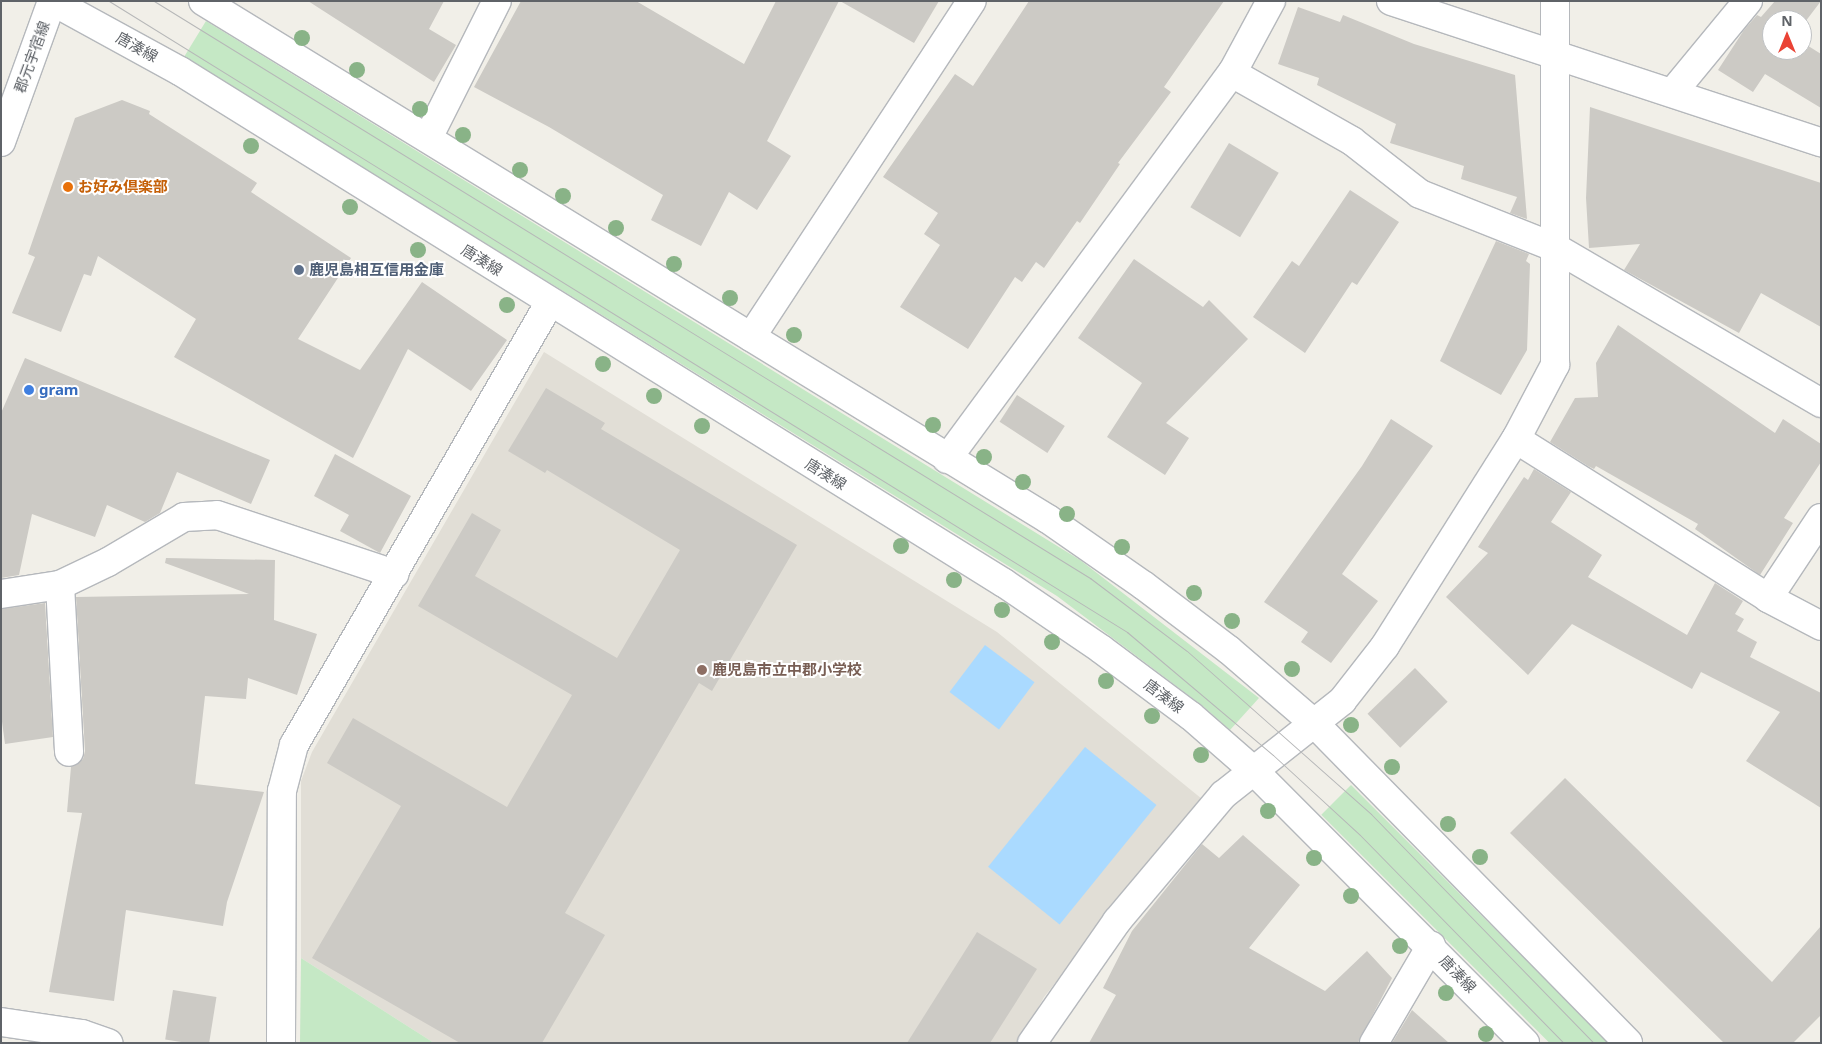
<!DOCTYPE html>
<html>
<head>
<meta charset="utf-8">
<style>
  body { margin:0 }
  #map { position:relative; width:1822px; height:1044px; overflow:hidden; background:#f1efe8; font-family:"Noto Sans","Noto Sans JP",sans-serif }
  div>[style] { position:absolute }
  .education>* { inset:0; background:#e1ded6 }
  .green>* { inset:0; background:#c5e8c5; transform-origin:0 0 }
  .water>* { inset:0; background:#aadaff; transform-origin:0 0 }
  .building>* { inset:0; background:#cccac5; transform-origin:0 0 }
  .roads { filter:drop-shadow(1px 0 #b5b8bc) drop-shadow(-1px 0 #b5b8bc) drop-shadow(0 1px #b5b8bc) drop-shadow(0 -1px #b5b8bc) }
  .minor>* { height:28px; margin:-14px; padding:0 14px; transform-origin:14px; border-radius:14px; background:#fff }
  .tram>* { height:1px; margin:-0.5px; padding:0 0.5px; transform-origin:0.5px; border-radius:0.5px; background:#b6b7b8 }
  .trees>* { width:16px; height:16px; margin:-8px; border-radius:50%; background:#89b387 }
  .dots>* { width:14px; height:14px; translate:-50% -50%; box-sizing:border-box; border:2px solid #fff; border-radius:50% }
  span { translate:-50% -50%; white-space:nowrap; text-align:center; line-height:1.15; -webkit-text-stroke:4px #fff; paint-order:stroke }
  .street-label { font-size:15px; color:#5f6368 }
  .food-label { font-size:15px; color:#c56008; font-weight:700 }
  .left { translate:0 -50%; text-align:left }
  .service-label { font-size:15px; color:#4e5e75; font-weight:700 }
  .shop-label { font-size:15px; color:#366cbe; font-weight:700 }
  .education-label { font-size:15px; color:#785e54; font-weight:700 }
  .frame { position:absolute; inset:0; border:2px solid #5f6368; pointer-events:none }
  .north { position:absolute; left:1762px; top:10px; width:50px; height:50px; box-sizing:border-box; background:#fff; border:1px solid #bfc1c3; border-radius:50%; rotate:0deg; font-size:14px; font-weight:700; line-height:20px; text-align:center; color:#5f6368 }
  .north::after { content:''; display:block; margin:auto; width:18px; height:22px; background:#ea4335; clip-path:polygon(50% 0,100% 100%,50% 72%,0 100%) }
</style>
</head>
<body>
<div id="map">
  <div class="education">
    <div style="clip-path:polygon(544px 352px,997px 632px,1202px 799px,1044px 997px,1019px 1043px,434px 1043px,301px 958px,301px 781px,312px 752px)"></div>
  </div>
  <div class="green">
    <div style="clip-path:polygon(206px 21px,1080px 560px,1259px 698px,1230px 730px,1204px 707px,1057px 596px,184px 57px)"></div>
    <div style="left:1351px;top:785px;width:363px;height:42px;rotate:45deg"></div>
    <div style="clip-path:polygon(301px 958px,434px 1043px,300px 1043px)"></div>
  </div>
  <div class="water">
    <div style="left:985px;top:645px;width:62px;height:59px;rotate:37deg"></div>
    <div style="left:1085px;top:747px;width:92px;height:154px;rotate:39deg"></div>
  </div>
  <div class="building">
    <div style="clip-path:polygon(308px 1px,444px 1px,429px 29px,456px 45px,434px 82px)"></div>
    <div style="clip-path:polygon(521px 1px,636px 1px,744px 64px,776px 1px,839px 1px,767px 141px,791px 156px,757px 210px,729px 192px,701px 246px,651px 220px,663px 195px,549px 127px,474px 87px)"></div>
    <div style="clip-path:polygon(840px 1px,939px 1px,914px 43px)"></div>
    <div style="clip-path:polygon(1029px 1px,1224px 1px,1164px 87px,1171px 92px,1118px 163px,1120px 164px,1080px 223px,1077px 221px,1044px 268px,1036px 262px,1022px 282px,1015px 277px,968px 349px,900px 307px,940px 245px,924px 234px,938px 213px,883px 177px,955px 74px,973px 86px)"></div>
    <div style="clip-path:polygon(1775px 1px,1821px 1px,1802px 26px,1802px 20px,1772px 20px,1772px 50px,1802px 50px,1802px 42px,1821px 54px,1821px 108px,1765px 74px,1753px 92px,1718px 70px,1744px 30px,1757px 15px,1761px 17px)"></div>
    <div style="clip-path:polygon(1298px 7px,1340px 22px,1343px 15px,1414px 44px,1515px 75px,1527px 219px,1510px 213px,1517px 197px,1461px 179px,1464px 166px,1390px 143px,1396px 124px,1317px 85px,1319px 78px,1278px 64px)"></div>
    <div style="clip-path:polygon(122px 100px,150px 111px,149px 114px,257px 183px,251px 192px,351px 258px,298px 339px,360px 370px,422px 282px,507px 340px,471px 391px,408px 349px,353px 458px,174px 357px,196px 319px,98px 256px,91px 276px,84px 274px,61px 332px,12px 313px,35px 257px,28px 254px,75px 118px)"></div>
    <div style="clip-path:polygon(1590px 107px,1821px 183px,1821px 327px,1761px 293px,1739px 333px,1624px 270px,1640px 244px,1589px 248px,1586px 198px)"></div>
    <div style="left:1229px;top:143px;width:58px;height:75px;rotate:31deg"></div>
    <div style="clip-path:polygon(1350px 190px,1399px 222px,1357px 285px,1352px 282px,1305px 353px,1253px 317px,1292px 261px,1299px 266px)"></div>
    <div style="clip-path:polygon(1496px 241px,1529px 254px,1526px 261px,1530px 264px,1527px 350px,1501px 395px,1440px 361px)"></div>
    <div style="clip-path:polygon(1134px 259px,1203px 307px,1209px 300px,1248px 339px,1166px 423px,1189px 438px,1165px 475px,1107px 437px,1142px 383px,1078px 338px)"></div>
    <div style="clip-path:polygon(1618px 325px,1775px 433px,1783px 419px,1821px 444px,1821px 462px,1784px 518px,1793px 523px,1760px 575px,1695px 529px,1698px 524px,1596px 466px,1594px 469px,1588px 466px,1550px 442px,1575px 398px,1598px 397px,1596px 363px)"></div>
    <div style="clip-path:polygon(25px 358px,270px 460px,251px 504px,177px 472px,160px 513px,145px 522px,107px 505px,95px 537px,32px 514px,19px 575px,1px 578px,1px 413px)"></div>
    <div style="clip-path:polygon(546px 388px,605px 423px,601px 429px,797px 545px,712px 691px,699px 683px,565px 913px,605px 935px,542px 1043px,460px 1043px,312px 958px,401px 806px,327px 763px,353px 718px,507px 807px,572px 695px,418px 606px,472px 513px,501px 530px,475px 576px,617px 658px,680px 550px,547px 470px,545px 473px,508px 451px)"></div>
    <div style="left:1017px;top:395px;width:57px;height:32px;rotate:33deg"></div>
    <div style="clip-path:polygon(1391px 419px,1433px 446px,1342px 574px,1378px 601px,1331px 663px,1301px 642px,1308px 632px,1264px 602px,1362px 466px)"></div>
    <div style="clip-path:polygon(335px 454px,411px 496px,380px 553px,340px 531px,349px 515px,314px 496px)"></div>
    <div style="clip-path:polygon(1534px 469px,1571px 492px,1551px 522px,1602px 555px,1588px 577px,1687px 635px,1715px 583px,1743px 601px,1735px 614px,1744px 619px,1737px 631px,1757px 642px,1750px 657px,1821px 693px,1821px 808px,1746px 761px,1780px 712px,1701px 672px,1692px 689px,1572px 624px,1528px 675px,1446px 597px,1488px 553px,1478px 547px,1524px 477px,1528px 480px)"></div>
    <div style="clip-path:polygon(166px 558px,275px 560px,274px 620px,317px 634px,297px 695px,248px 678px,246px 699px,205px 696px,195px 784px,264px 792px,227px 902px,223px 926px,126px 910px,114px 1001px,49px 992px,82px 813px,67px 812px,71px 767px,83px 759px,85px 751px,76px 597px,249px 594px,165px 563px)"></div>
    <div style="clip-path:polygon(45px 603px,53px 737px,5px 744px,1px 714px,1px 609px)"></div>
    <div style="left:1415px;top:668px;width:47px;height:66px;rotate:46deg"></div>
    <div style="clip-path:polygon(1565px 778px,1772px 982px,1821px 926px,1821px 1015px,1793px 1043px,1724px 1043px,1510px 833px)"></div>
    <div style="clip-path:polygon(1243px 835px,1300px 885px,1249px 948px,1325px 991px,1367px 951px,1392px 978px,1358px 1043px,1089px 1043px,1116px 995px,1103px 988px,1132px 931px,1202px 844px,1219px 858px)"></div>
    <div style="clip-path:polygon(977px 932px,1037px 969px,990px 1043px,907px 1043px)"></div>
    <div style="left:173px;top:990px;width:44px;height:50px;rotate:9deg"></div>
    <div style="clip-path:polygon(1412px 1010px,1449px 1043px,1392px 1043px)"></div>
  </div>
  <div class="roads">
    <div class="minor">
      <div style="left:52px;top:1px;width:146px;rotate:28.7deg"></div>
      <div style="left:180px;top:71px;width:970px;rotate:31.86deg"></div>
      <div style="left:1004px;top:583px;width:117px;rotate:34.2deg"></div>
      <div style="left:1101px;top:649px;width:112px;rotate:36.7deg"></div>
      <div style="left:1191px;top:716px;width:84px;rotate:41.1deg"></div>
      <div style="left:1254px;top:771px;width:384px;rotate:45.1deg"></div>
      <div style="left:203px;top:1px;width:991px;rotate:31.51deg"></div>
      <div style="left:1048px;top:519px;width:116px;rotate:34.8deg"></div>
      <div style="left:1143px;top:585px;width:108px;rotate:37.1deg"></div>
      <div style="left:1229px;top:650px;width:112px;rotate:40.7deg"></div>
      <div style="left:1314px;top:723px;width:448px;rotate:45.5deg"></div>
      <div style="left:1391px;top:1px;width:453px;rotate:18.2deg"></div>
      <div style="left:1232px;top:73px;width:138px;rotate:29.5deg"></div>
      <div style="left:1352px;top:141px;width:86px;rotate:37.9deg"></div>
      <div style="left:1420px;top:194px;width:144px;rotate:21.6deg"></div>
      <div style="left:1554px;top:247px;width:309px;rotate:30.3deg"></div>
      <div style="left:1673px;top:92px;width:118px;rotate:-50.5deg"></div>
      <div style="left:428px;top:138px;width:153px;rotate:-63.3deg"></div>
      <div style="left:1px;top:142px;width:150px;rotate:-70.1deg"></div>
      <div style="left:751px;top:337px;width:402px;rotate:-56.7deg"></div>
      <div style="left:1516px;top:439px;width:298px;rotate:32.2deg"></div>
      <div style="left:1768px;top:598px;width:60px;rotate:27.8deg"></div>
      <div style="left:947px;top:459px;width:480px;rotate:-53.6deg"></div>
      <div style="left:1232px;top:73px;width:82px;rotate:-61.6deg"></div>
      <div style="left:60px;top:585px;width:167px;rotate:86.9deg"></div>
      <div style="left:1px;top:594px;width:60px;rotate:-8.7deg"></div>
      <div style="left:60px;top:585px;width:53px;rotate:-25.6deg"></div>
      <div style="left:108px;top:562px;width:88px;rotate:-30.6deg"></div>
      <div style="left:184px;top:517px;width:33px;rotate:-3deg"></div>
      <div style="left:217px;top:515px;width:187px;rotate:18.4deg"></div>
      <div style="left:1768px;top:598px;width:96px;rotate:-56.5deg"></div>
      <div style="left:1px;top:1022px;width:82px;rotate:8.4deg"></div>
      <div style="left:82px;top:1034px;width:28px;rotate:19deg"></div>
      <div style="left:281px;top:1043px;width:252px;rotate:-89.8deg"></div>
      <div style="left:282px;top:791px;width:48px;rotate:-75.4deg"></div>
      <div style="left:294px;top:745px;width:512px;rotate:-59.98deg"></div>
      <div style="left:1032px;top:1043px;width:149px;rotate:-55.1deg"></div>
      <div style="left:1117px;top:921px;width:165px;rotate:-49.9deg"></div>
      <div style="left:1223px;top:795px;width:152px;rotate:-38.3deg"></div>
      <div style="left:1342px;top:701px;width:70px;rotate:-52deg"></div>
      <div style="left:1385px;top:646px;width:245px;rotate:-57.7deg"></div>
      <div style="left:1516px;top:439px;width:84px;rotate:-62.2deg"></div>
      <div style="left:1555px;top:365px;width:364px;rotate:-90deg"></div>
      <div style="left:1374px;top:1043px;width:113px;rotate:-59.6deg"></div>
    </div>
  </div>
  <div class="tram">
    <div style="left:109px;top:1px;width:1198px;rotate:31.79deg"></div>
    <div style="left:1127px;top:632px;width:191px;rotate:40.1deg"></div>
    <div style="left:1273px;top:755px;width:118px;rotate:42.6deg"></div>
    <div style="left:1360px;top:835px;width:291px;rotate:45.6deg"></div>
    <div style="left:154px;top:1px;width:1100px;rotate:31.65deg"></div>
    <div style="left:1090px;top:578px;width:121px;rotate:37deg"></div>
    <div style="left:1187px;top:651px;width:246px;rotate:41.5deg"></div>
    <div style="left:1371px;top:814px;width:320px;rotate:45.8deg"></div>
  </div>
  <div class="trees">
    <div style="left:302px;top:38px"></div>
    <div style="left:357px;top:70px"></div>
    <div style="left:420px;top:109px"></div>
    <div style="left:463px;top:135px"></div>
    <div style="left:251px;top:146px"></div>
    <div style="left:520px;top:170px"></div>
    <div style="left:563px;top:196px"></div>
    <div style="left:350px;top:207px"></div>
    <div style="left:616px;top:228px"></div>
    <div style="left:418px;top:250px"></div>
    <div style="left:674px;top:264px"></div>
    <div style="left:730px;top:298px"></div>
    <div style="left:507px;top:305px"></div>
    <div style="left:794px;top:335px"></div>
    <div style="left:603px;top:364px"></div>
    <div style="left:654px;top:396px"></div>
    <div style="left:933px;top:425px"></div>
    <div style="left:702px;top:426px"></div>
    <div style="left:984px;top:457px"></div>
    <div style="left:1023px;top:482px"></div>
    <div style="left:1067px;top:514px"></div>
    <div style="left:901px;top:546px"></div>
    <div style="left:1122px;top:547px"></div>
    <div style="left:954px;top:580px"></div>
    <div style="left:1194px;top:593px"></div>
    <div style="left:1002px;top:610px"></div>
    <div style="left:1232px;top:621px"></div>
    <div style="left:1052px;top:642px"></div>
    <div style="left:1292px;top:669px"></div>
    <div style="left:1106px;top:681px"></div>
    <div style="left:1152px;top:716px"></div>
    <div style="left:1351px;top:725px"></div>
    <div style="left:1201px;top:755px"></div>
    <div style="left:1392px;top:767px"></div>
    <div style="left:1268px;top:811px"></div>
    <div style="left:1448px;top:824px"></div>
    <div style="left:1480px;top:857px"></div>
    <div style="left:1314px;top:858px"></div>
    <div style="left:1351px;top:896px"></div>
    <div style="left:1400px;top:946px"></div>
    <div style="left:1446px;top:993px"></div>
    <div style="left:1486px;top:1034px"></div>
  </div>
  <div class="dots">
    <div style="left:68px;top:187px;background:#e8710a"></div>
    <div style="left:299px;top:270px;background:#5c6f8a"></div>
    <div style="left:29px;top:390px;background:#3f7fe0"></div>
    <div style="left:702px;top:670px;background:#8d6e63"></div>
  </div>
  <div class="street-label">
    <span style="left:137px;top:47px;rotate:29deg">唐湊線</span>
    <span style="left:32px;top:57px;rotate:-70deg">郡元宇宿線</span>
    <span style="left:482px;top:260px;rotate:32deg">唐湊線</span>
    <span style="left:826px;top:474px;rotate:32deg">唐湊線</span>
    <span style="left:1164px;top:696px;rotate:37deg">唐湊線</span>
    <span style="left:1458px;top:974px;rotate:46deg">唐湊線</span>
  </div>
  <div class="food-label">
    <span class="left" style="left:78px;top:187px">お好み倶楽部</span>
  </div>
  <div class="service-label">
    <span class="left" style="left:309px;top:270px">鹿児島相互信用金庫</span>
  </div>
  <div class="shop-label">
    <span class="left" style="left:39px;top:390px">gram</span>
  </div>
  <div class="education-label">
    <span class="left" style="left:712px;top:670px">鹿児島市立中郡小学校</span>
  </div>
  <div class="frame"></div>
  <div class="north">N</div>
</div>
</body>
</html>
